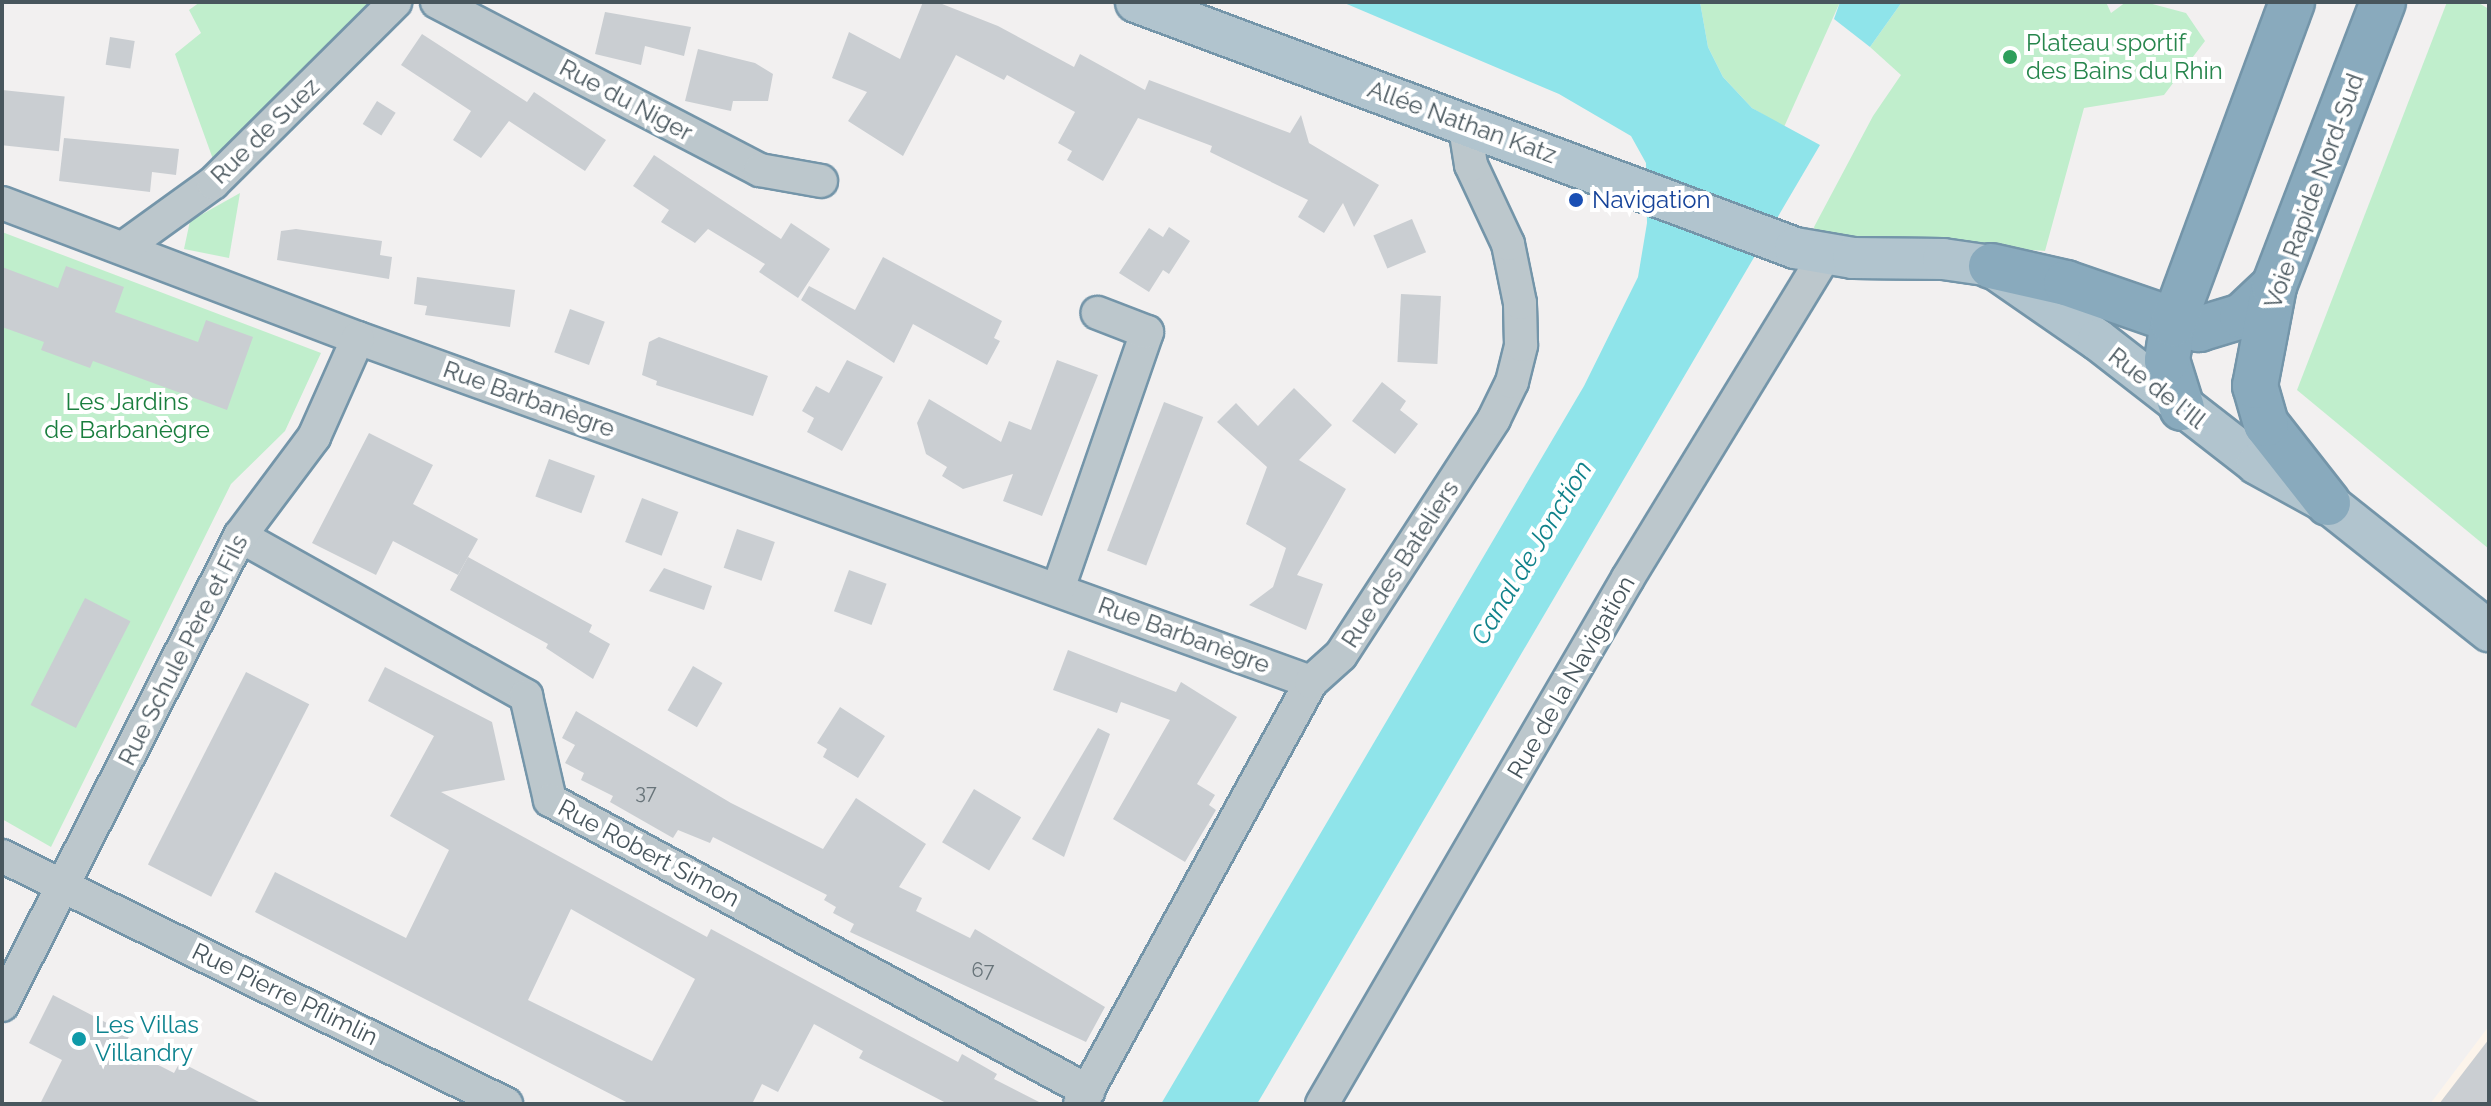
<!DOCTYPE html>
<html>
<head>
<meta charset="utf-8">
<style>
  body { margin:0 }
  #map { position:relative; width:2491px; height:1106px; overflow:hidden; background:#f2f0f0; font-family:Raleway,sans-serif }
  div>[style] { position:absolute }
  .commercial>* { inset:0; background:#fcf4eb }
  .green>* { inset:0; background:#c0eecc }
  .water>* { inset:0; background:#8fe4ea }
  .building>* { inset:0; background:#caced2; transform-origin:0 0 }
  .roads { filter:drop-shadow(2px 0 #7495a9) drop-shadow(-2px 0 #7495a9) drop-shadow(0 2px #7495a9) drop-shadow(0 -2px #7495a9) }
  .minor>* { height:32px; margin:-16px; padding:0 16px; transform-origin:16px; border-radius:16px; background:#bcc7cc }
  .major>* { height:40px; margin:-20px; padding:0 20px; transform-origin:20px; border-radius:20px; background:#b1c4ce }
  .highway>* { height:44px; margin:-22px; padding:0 22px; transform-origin:22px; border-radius:22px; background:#89aabd }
  .dots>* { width:22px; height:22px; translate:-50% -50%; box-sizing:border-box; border:4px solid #fff; border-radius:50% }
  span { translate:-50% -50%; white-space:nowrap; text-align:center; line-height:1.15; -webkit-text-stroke:8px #fff; paint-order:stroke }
  .number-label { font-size:20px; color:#68747a }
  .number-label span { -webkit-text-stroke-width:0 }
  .leisure-label { font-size:24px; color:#27864d }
  .left { translate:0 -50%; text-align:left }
  .street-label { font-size:24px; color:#48565d }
  .transit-label { font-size:24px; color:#164399 }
  .park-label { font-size:24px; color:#1a7e3e }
  .culture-label { font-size:24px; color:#0d838f }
  .water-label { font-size:26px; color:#10828a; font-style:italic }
  .frame { position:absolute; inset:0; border:4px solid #48565d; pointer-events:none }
</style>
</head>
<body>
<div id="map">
  <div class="commercial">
    <div style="clip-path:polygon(2489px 1026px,2489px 1104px,2430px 1104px)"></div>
  </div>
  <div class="green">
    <div style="clip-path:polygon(200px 2px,373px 2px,214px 162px,175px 54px,201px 33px,189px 10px)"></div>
    <div style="clip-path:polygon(1700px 2px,1840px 2px,1784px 127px,1752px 108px,1723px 77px,1708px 47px)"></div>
    <div style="clip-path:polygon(1902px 2px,2106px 2px,2111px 13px,2126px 2px,2145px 2px,2186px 13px,2205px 41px,2164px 95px,2084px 108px,2045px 251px,1816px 234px,1814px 227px,1873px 116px,1901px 75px,1870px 47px)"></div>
    <div style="clip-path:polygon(2447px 2px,2477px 2px,2489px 9px,2489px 549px,2297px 390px)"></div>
    <div style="clip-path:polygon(240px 193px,229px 258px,184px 249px,190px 221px)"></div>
    <div style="clip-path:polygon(2px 232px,321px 353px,285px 431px,231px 484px,51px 847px,2px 819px)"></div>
  </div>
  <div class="water">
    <div style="clip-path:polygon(1342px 2px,1700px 2px,1708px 47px,1723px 77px,1752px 108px,1820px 145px,1257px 1104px,1161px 1104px,1584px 386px,1638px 277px,1647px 223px,1646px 163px,1631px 136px,1559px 94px)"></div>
    <div style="clip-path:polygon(1840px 2px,1902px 2px,1870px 47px,1834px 19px)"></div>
  </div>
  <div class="building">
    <div style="clip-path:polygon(923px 2px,937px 2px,998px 26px,1074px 67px,1080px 54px,1145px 90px,1149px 80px,1290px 133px,1301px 115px,1309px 143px,1379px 185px,1354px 227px,1343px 203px,1324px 233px,1298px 217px,1308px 200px,1210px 152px,1212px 146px,1138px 118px,1103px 181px,1067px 160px,1072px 151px,1058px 143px,1075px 112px,1007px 75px,1004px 80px,956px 55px,903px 156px,848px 121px,867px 92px,832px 78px,849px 32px,900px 59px)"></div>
    <div style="clip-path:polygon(605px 12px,691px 27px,684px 56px,645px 46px,641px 65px,595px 54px)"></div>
    <div style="clip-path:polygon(422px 34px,527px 102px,534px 92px,606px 140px,585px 171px,509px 121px,481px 158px,453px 140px,471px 111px,401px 65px)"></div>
    <div style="left:110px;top:37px;width:25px;height:28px;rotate:9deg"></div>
    <div style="clip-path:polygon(698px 49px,755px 63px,773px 74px,768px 101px,733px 101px,731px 111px,685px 101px)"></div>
    <div style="left:2px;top:90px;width:63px;height:55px;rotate:6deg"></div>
    <div style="left:377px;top:101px;width:22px;height:27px;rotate:32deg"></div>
    <div style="clip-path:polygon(64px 138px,179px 149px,176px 175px,152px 172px,150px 192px,59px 181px)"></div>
    <div style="clip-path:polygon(654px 155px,781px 239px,791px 223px,830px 249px,798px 298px,759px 272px,765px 264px,708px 229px,695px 243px,661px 222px,669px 210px,633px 186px)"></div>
    <div style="left:1412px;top:219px;width:36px;height:42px;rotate:67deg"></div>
    <div style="clip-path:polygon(1169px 227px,1190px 241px,1169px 274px,1163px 270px,1149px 292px,1119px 273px,1149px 228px,1163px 237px)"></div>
    <div style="clip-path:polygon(296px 229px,382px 241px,380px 255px,392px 257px,389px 279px,277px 260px,281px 231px)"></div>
    <div style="clip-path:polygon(883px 257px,1002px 321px,994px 338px,1000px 341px,987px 365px,913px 324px,894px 363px,801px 300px,809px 286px,855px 310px)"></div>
    <div style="clip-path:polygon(66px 266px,124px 287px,115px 312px,198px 342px,206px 320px,253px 337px,227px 410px,93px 361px,90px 368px,41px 350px,44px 342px,2px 327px,2px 267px,58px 288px)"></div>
    <div style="clip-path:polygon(417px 277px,515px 290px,510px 327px,425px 315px,427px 306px,414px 304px)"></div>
    <div style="left:1401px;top:294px;width:40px;height:68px;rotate:3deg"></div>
    <div style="left:570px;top:309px;width:37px;height:46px;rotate:20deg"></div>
    <div style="clip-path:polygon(659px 337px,768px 376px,753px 416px,656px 385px,657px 381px,642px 375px,649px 342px)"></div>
    <div style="clip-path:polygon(847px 360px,883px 377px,842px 451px,807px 432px,814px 418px,802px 411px,816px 386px,829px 393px)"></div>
    <div style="clip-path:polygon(1057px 360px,1098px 375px,1042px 516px,1003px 501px,1013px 474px,963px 489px,942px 476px,947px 467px,926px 454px,917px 423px,929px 399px,1001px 442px,1009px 421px,1031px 430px)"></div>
    <div style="clip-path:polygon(1382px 382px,1406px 401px,1400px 410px,1418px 424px,1395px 454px,1352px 421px)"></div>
    <div style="clip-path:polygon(1294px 388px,1332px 425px,1299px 460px,1346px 489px,1297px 575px,1323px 584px,1306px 630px,1249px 605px,1273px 587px,1286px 548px,1246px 524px,1267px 467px,1217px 422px,1236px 403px,1258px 426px)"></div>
    <div style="left:1164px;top:402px;width:42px;height:159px;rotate:21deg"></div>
    <div style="clip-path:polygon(369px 433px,433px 465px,413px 504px,478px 539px,458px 575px,393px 541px,376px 575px,312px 543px)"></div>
    <div style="left:549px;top:459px;width:49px;height:40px;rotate:20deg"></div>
    <div style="left:642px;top:498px;width:39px;height:47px;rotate:21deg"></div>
    <div style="left:737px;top:529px;width:40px;height:41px;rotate:19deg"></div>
    <div style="clip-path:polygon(468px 557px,592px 625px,589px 632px,610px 644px,593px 679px,546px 648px,548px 644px,450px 590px)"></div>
    <div style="clip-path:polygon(664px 568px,712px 586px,704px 610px,649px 591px)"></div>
    <div style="left:849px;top:570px;width:40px;height:44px;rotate:20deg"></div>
    <div style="left:85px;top:598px;width:51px;height:120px;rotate:27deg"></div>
    <div style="clip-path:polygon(1068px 650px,1176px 692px,1181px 682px,1237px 717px,1197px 784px,1215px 795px,1209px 805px,1216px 810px,1185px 862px,1113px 819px,1170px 720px,1121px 702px,1117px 713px,1053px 690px)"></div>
    <div style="left:693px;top:666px;width:34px;height:51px;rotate:30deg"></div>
    <div style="clip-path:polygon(evenodd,385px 667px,492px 722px,505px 780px,441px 792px,707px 937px,711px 929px,958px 1062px,962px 1054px,997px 1074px,994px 1079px,1043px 1104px,948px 1104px,859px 1058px,863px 1051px,814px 1024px,778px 1092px,762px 1084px,752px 1104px,630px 1104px,255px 912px,275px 872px,406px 938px,449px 850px,390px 816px,434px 736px,368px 701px,385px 667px,571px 909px,695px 979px,652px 1061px,528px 1000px,571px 909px)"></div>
    <div style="left:246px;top:672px;width:71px;height:216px;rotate:27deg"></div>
    <div style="clip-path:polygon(840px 707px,885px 736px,858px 778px,823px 757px,827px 749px,817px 743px)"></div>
    <div style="clip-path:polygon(576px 711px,731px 803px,823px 849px,856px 798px,926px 844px,899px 887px,922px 898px,916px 911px,970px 938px,975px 929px,1105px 1007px,1086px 1042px,850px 932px,854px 924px,833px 913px,836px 907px,824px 900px,827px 895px,713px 837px,710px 843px,678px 830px,673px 838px,610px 802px,613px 796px,581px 780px,584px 773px,565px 763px,575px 745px,562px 738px)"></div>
    <div style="clip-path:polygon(1098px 728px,1110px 734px,1064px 857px,1032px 839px)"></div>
    <div style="left:974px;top:789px;width:55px;height:62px;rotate:31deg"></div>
    <div style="clip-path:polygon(53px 995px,130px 1035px,123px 1047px,174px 1073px,180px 1062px,263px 1104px,40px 1104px,62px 1060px,29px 1043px)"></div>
    <div style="clip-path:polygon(2489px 1039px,2489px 1104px,2439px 1104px)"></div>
  </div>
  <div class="roads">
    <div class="minor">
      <div style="left:437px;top:2px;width:364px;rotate:27.5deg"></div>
      <div style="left:760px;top:170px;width:62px;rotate:10.2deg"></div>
      <div style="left:2px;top:203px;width:381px;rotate:20.8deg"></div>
      <div style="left:358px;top:338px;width:1013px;rotate:19.85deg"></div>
      <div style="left:123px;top:248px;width:111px;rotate:-35.8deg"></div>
      <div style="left:213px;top:183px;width:257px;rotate:-44.8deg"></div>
      <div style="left:240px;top:536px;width:328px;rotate:29.2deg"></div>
      <div style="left:526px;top:696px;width:107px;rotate:77deg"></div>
      <div style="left:550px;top:800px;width:612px;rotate:28.41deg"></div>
      <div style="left:1058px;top:589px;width:272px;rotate:-70.9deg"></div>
      <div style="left:1147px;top:332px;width:53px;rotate:-158.8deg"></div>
      <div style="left:2px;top:856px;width:562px;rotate:26.2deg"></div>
      <div style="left:2px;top:1005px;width:526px;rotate:-63.09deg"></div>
      <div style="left:240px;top:536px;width:124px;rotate:-53.2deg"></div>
      <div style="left:314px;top:437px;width:108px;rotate:-66deg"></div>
      <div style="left:1080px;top:1104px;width:481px;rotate:-61.3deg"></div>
      <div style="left:1311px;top:682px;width:40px;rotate:-42deg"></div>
      <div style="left:1341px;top:655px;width:281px;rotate:-57deg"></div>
      <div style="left:1494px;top:419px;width:41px;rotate:-64.1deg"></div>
      <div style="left:1512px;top:382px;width:38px;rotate:-76deg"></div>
      <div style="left:1521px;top:345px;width:42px;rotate:-91.4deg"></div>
      <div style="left:1520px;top:303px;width:60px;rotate:-101.5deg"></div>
      <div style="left:1508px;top:244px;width:87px;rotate:-115.1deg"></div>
      <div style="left:1471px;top:165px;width:44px;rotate:-99.2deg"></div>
      <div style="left:1322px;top:1104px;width:609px;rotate:-59.81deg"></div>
      <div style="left:1628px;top:578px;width:378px;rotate:-58.6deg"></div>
    </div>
    <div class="major">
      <div style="left:1136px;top:2px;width:703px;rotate:20.47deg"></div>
      <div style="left:1795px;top:248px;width:59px;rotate:9.8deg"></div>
      <div style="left:1853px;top:258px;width:90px;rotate:0.6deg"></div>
      <div style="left:1943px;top:259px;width:49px;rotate:8.3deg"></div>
      <div style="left:1991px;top:266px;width:130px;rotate:34.7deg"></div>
      <div style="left:2098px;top:340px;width:202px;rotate:37.9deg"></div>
      <div style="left:2257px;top:464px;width:81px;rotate:28.8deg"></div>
      <div style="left:2328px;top:503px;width:206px;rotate:38.5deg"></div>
    </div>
    <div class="highway">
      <div style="left:1991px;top:266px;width:77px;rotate:12.8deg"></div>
      <div style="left:2066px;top:283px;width:141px;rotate:19.1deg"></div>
      <div style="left:2199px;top:329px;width:45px;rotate:-16.8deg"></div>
      <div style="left:2242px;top:316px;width:44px;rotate:-43.2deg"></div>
      <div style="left:2182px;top:408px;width:50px;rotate:-107.4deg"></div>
      <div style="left:2167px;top:360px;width:36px;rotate:-81deg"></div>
      <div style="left:2173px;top:324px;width:343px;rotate:-69.7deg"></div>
      <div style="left:2328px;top:503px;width:100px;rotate:-128.1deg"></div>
      <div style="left:2266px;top:424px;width:40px;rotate:-106deg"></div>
      <div style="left:2255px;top:386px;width:102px;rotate:-79.2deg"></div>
      <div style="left:2274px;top:286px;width:304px;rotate:-69deg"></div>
    </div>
  </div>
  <div class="dots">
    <div style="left:2010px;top:57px;background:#2e9e5b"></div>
    <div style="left:1576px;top:200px;background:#1a4fb4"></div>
    <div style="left:79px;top:1039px;background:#0f9aa8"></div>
  </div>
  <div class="number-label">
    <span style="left:646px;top:792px">37</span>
    <span style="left:983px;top:970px">67</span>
  </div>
  <div class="leisure-label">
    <span class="left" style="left:2026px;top:57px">Plateau sportif<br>des Bains du Rhin</span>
  </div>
  <div class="street-label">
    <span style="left:626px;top:100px;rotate:28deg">Rue du Niger</span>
    <span style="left:1462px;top:122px;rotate:20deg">Allée Nathan Katz</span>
    <span style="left:265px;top:131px;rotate:-44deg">Rue de Suez</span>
    <span style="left:2314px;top:191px;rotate:-70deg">Voie Rapide Nord-Sud</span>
    <span style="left:2157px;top:388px;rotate:38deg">Rue de l'Ill</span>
    <span style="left:529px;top:399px;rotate:20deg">Rue Barbanègre</span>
    <span style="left:1400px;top:564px;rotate:-57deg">Rue des Bateliers</span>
    <span style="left:1184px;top:635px;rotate:20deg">Rue Barbanègre</span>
    <span style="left:183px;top:650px;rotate:-63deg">Rue Schule Père et Fils</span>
    <span style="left:1571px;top:677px;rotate:-60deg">Rue de la Navigation</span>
    <span style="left:649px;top:853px;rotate:28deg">Rue Robert Simon</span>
    <span style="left:285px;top:994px;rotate:26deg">Rue Pierre Pflimlin</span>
  </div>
  <div class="transit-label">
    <span class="left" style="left:1592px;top:200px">Navigation</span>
  </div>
  <div class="park-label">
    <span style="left:127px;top:416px">Les Jardins<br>de Barbanègre</span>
  </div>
  <div class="culture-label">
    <span class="left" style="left:95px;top:1039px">Les Villas<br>Villandry</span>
  </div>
  <div class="water-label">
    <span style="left:1532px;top:553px;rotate:-59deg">Canal de Jonction</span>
  </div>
  <div class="frame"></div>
</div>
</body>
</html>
